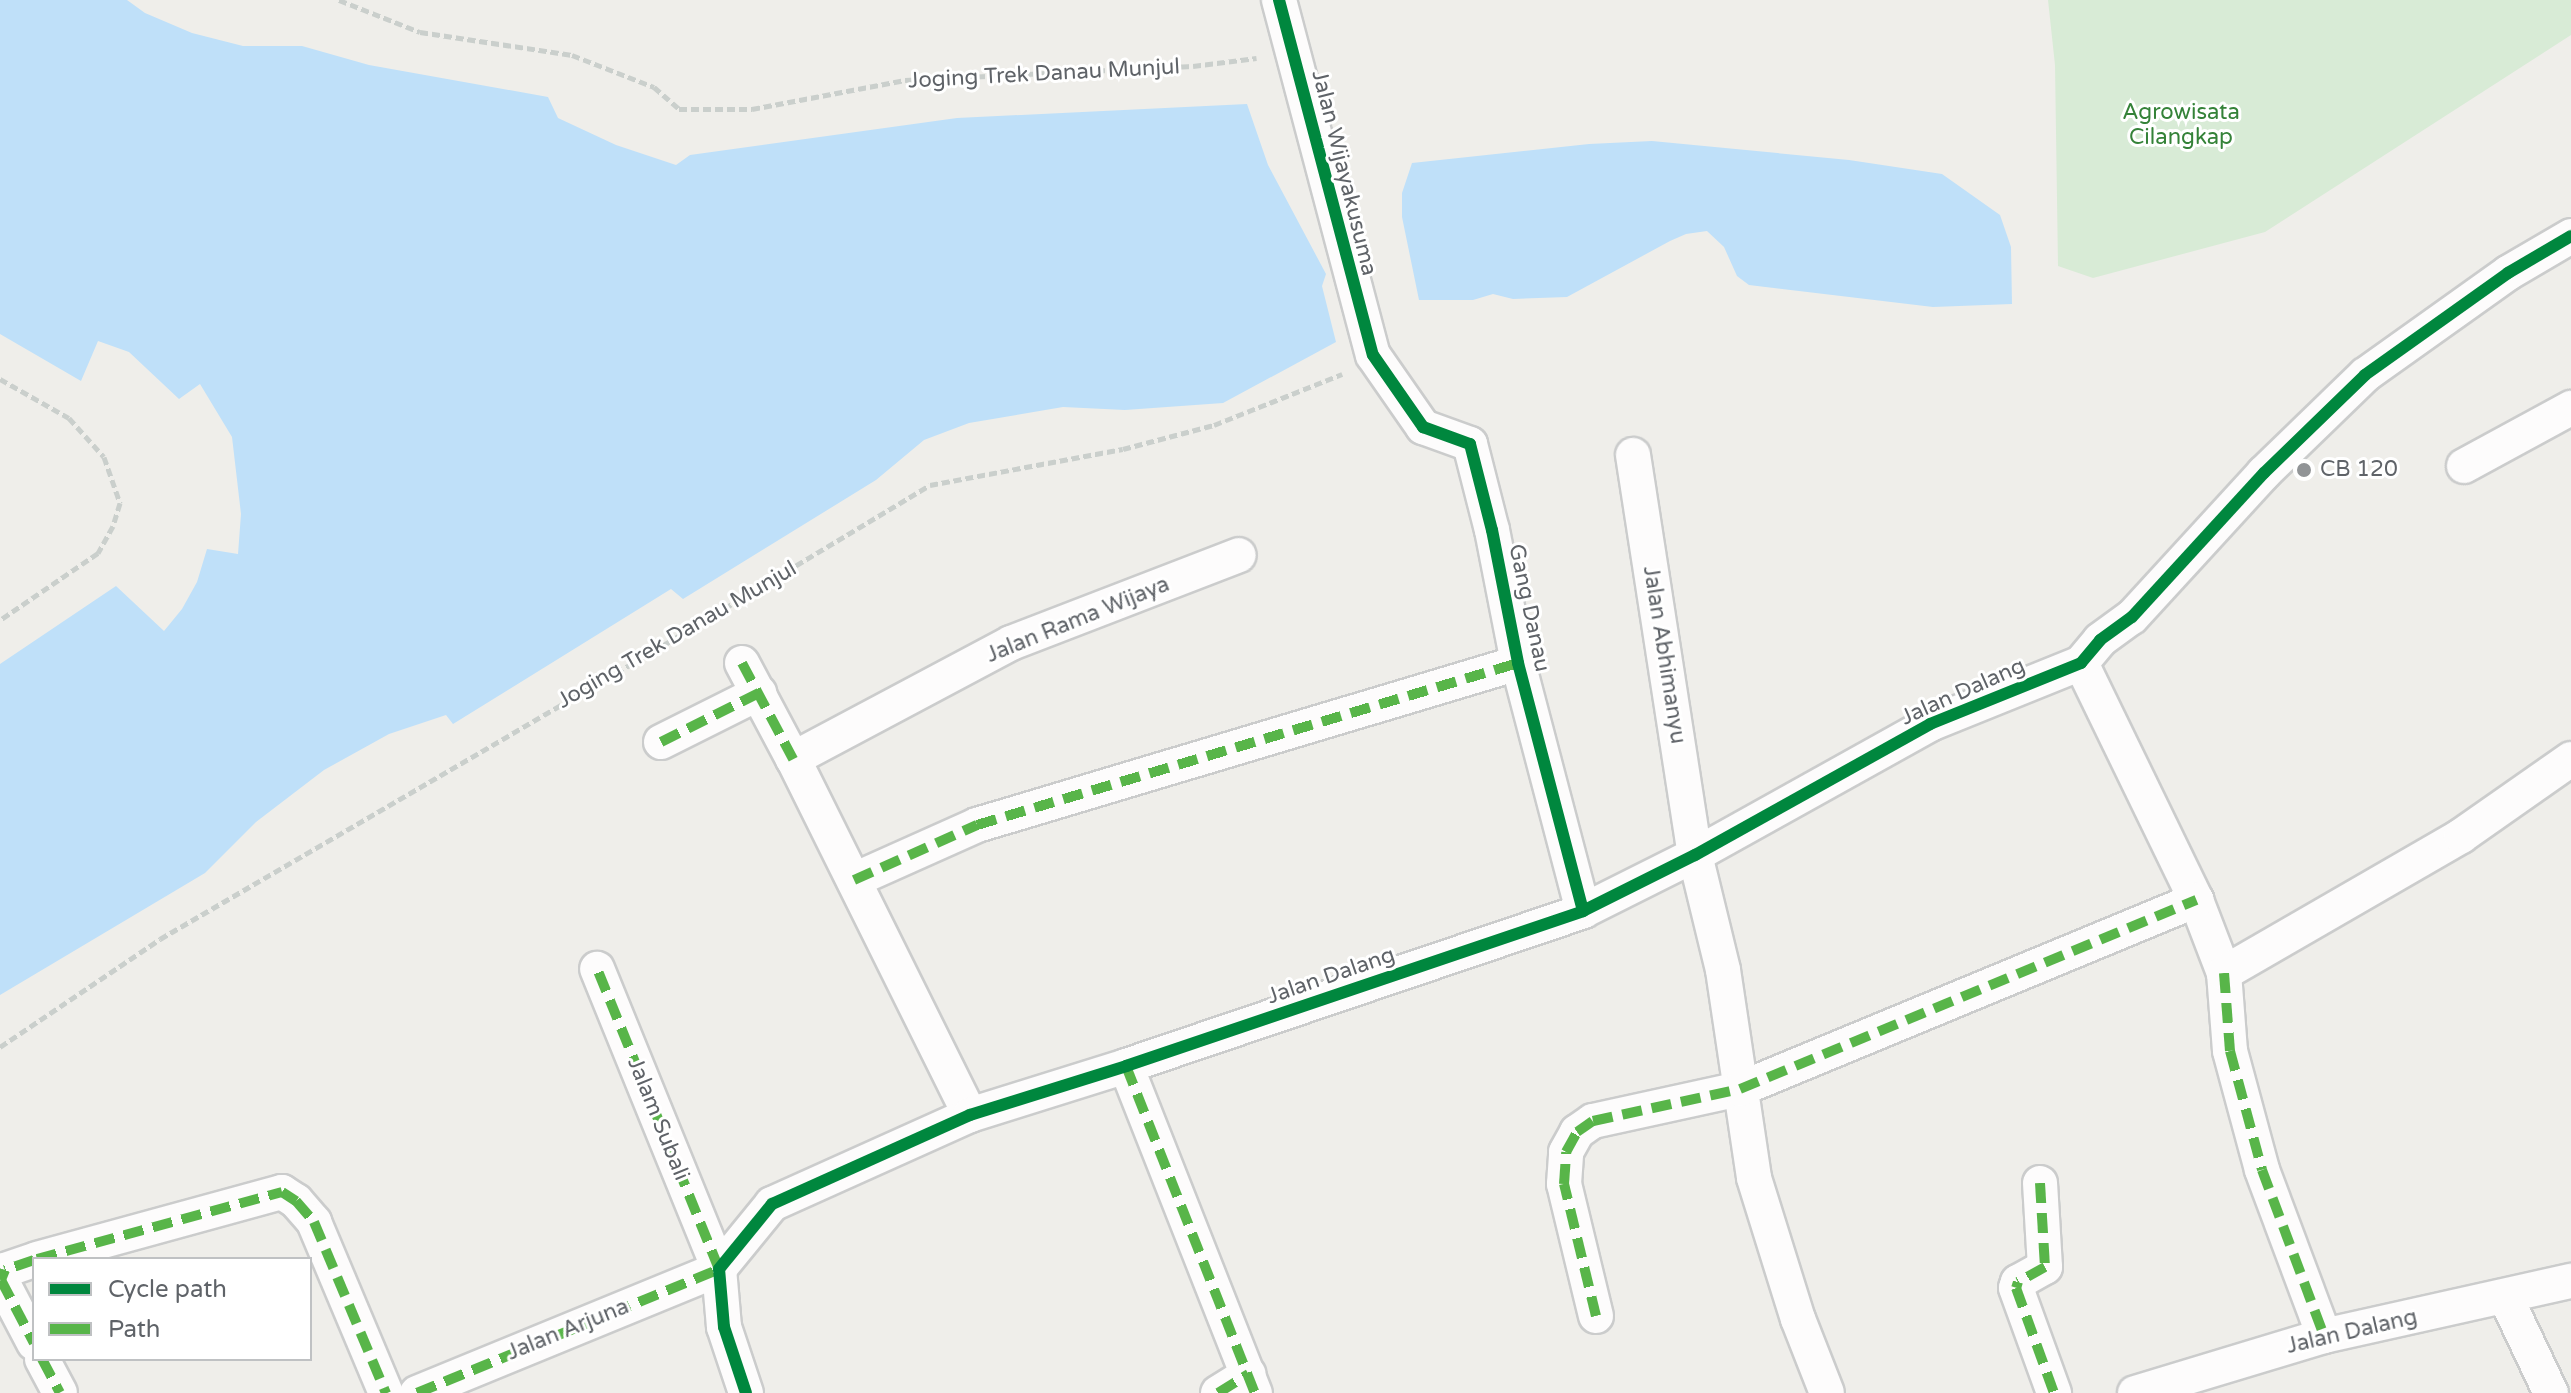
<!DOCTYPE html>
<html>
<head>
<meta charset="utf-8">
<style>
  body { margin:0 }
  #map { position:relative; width:2571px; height:1393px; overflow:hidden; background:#efeeea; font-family:"Varela Round",sans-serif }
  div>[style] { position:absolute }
  .green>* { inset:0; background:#d8ebd6 }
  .water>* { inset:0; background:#bfe0f9 }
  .path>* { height:5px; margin-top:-2.5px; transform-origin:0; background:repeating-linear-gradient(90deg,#cacfcc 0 8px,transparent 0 12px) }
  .roads { filter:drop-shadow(2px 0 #cbcccc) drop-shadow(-2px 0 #cbcccc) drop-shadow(0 2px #cbcccc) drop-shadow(0 -2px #cbcccc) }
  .street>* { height:34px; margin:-17px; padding:0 17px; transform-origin:17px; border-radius:17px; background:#fdfcfc }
  .quiet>* { height:10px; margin-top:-5px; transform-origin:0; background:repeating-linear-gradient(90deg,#58b549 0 20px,transparent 0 30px) }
  .cycleway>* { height:12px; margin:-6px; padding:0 6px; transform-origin:6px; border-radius:6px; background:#00873e }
  .dots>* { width:22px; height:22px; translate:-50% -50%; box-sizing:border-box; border:4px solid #fff; border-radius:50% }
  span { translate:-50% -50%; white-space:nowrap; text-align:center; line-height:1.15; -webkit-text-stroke:6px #fff; paint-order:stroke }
  .street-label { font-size:22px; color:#5f6368 }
  .park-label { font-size:22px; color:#348238 }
  .poi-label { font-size:22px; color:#5f6368 }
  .left { translate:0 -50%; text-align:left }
  .legend { position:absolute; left:32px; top:1257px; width:280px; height:104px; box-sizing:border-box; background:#fff; border:2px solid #bfc1c3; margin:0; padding:10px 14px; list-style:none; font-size:24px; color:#5f6368 }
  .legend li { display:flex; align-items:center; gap:16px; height:40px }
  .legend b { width:40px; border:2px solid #bfc1c3 }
</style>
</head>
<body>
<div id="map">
  <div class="green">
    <div style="clip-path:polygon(2048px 0,2571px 0,2571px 35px,2265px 232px,2093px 278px,2058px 266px,2055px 65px)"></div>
  </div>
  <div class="water">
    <div style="clip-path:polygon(0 0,127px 0,145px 13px,192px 33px,243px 46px,302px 46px,369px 65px,548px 97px,558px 118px,616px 145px,676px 165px,690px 155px,957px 118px,1247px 104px,1268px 165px,1326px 274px,1322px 286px,1336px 342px,1223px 403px,1125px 410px,1063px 407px,969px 423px,924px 440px,876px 480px,683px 599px,671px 589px,453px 724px,446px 715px,389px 734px,324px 770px,256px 822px,205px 873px,0 995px,0 664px,116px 586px,164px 631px,182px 609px,197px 582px,207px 549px,238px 554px,241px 514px,232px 437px,200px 384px,179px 399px,129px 352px,98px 341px,81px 381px,0 334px)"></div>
    <div style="clip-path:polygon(1652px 141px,1849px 160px,1942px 174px,2000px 215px,2011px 247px,2012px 304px,1933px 307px,1749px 285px,1737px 276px,1724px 247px,1707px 231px,1686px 234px,1670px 241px,1567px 297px,1513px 299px,1493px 294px,1473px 300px,1419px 300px,1402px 217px,1402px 193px,1412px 163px,1589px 144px)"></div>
  </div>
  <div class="path">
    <div style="left:339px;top:0;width:87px;rotate:21.6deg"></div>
    <div style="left:420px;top:32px;width:154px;rotate:8.6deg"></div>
    <div style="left:572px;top:55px;width:88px;rotate:21.3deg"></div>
    <div style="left:654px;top:87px;width:33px;rotate:41deg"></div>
    <div style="left:679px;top:109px;width:73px"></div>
    <div style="left:752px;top:109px;width:156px;rotate:-10.7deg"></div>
    <div style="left:905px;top:80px;width:288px;rotate:-2.8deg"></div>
    <div style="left:1193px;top:66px;width:64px;rotate:-7.2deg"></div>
    <div style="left:0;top:379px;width:79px;rotate:29.5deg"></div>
    <div style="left:69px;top:418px;width:52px;rotate:48.1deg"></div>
    <div style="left:104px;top:457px;width:49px;rotate:70.8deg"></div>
    <div style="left:120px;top:503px;width:24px;rotate:107deg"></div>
    <div style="left:113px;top:526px;width:31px;rotate:119deg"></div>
    <div style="left:98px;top:553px;width:119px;rotate:145.6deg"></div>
    <div style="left:0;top:1047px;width:193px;rotate:-34deg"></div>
    <div style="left:160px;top:939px;width:570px;rotate:-30.26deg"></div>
    <div style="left:652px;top:652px;width:324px;rotate:-31deg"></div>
    <div style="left:930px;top:485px;width:196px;rotate:-10.6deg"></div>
    <div style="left:1123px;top:449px;width:94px;rotate:-14.8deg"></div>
    <div style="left:1214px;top:425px;width:138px;rotate:-21.7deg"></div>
  </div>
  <div class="roads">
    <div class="street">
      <div style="left:1279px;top:0;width:367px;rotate:75.2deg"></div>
      <div style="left:1373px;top:355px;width:88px;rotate:55.2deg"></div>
      <div style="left:1423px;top:427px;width:50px;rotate:19.9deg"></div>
      <div style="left:1470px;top:444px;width:89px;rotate:75.7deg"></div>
      <div style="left:1492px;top:530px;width:136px;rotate:78.9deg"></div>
      <div style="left:1518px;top:663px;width:256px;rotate:75.3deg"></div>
      <div style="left:1633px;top:455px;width:405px;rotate:81.2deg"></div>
      <div style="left:1695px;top:855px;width:118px;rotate:76.3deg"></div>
      <div style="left:1723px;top:970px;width:210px;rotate:81.5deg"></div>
      <div style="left:1754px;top:1178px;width:148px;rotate:72.7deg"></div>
      <div style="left:1798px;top:1319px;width:79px;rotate:68.6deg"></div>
      <div style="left:2464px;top:466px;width:122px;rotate:-28.5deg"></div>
      <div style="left:742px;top:663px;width:109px;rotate:62deg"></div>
      <div style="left:2081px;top:663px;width:263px;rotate:64.1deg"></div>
      <div style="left:2196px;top:900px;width:78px;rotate:69deg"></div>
      <div style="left:2224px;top:973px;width:78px;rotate:85.6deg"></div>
      <div style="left:2230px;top:1051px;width:123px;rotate:74.9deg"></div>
      <div style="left:2262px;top:1170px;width:177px;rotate:69.5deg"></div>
      <div style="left:661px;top:742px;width:110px;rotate:-26.6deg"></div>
      <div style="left:854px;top:880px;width:135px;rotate:-24.1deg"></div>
      <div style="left:977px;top:825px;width:565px;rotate:-16.67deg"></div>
      <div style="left:2224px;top:973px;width:274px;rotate:-30deg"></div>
      <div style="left:2461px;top:836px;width:134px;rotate:-35deg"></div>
      <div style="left:1126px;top:1066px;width:352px;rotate:68.5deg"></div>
      <div style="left:970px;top:1115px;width:398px;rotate:-116.4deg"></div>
      <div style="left:793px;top:759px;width:247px;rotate:-28deg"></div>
      <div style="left:1011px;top:643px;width:244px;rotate:-21.1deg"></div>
      <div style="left:2040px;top:1183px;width:84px;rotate:86.6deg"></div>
      <div style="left:2045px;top:1267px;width:31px;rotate:151deg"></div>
      <div style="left:2018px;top:1282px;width:6px;rotate:108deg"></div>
      <div style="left:2016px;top:1288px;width:112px;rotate:70.1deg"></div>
      <div style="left:37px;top:1259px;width:254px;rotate:-15.3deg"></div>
      <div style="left:282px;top:1192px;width:17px;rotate:33deg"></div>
      <div style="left:296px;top:1201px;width:28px;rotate:49deg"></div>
      <div style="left:314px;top:1222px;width:186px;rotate:67.2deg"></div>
      <div style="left:34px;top:1260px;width:31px;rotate:161deg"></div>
      <div style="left:5px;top:1270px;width:11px;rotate:112deg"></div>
      <div style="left:1px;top:1280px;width:71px;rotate:62.4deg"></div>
      <div style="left:2506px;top:1298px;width:105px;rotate:64.7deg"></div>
      <div style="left:1596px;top:1316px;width:136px;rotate:-103.6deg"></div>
      <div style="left:1564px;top:1184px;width:32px;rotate:-86deg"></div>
      <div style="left:1566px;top:1152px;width:23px;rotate:-61deg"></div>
      <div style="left:1577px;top:1132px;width:19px;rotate:-35deg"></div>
      <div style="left:1593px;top:1121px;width:150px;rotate:-12.3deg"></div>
      <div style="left:1740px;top:1089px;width:494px;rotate:-22.5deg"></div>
      <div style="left:42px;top:1359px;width:38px;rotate:62deg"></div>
      <div style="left:417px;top:1393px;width:326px;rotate:-22.3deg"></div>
      <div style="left:719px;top:1269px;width:324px;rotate:-112.1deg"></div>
      <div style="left:746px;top:1393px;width:70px;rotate:-108.4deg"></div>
      <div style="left:724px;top:1327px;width:58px;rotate:-94.9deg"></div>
      <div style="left:719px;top:1269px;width:84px;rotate:-50.8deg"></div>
      <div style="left:772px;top:1204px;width:217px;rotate:-24.2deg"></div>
      <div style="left:970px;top:1115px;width:164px;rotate:-17.4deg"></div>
      <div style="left:1126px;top:1066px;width:483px;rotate:-18.7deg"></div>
      <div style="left:1583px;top:911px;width:125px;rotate:-26.6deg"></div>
      <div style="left:1695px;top:855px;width:269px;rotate:-29.1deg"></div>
      <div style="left:1930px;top:724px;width:163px;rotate:-22deg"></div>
      <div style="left:2081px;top:663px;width:30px;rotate:-50deg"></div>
      <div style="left:2100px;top:640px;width:39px;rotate:-36deg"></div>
      <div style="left:2132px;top:617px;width:195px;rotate:-47.5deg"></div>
      <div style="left:2264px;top:473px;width:141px;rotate:-44.1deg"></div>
      <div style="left:2365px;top:375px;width:176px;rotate:-35.5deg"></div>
      <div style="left:2508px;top:273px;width:73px;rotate:-30.4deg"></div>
      <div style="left:1218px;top:1393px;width:36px;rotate:-32deg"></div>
      <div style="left:2135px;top:1393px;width:197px;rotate:-16.8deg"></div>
      <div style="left:2324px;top:1336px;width:253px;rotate:-12.6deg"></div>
    </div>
  </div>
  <div class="quiet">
    <div style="left:742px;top:663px;width:109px;rotate:62deg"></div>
    <div style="left:661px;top:742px;width:110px;rotate:-26.6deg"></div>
    <div style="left:854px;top:880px;width:135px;rotate:-24.1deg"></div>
    <div style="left:977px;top:825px;width:565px;rotate:-16.67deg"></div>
    <div style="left:2224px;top:973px;width:78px;rotate:85.6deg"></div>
    <div style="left:2230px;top:1051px;width:123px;rotate:74.9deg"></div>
    <div style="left:2262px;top:1170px;width:177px;rotate:69.5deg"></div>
    <div style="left:1126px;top:1066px;width:352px;rotate:68.5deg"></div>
    <div style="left:2040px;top:1183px;width:84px;rotate:86.6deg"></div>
    <div style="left:2045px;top:1267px;width:31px;rotate:151deg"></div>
    <div style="left:2018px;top:1282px;width:6px;rotate:108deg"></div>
    <div style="left:2016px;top:1288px;width:112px;rotate:70.1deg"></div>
    <div style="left:37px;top:1259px;width:254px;rotate:-15.3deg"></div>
    <div style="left:282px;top:1192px;width:17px;rotate:33deg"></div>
    <div style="left:296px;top:1201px;width:28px;rotate:49deg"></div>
    <div style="left:314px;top:1222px;width:186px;rotate:67.2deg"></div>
    <div style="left:34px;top:1260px;width:31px;rotate:161deg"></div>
    <div style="left:5px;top:1270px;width:11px;rotate:112deg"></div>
    <div style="left:1px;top:1280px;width:71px;rotate:62.4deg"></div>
    <div style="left:1596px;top:1316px;width:136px;rotate:-103.6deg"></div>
    <div style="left:1564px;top:1184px;width:32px;rotate:-86deg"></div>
    <div style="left:1566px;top:1152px;width:23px;rotate:-61deg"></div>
    <div style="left:1577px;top:1132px;width:19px;rotate:-35deg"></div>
    <div style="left:1593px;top:1121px;width:150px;rotate:-12.3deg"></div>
    <div style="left:1740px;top:1089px;width:494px;rotate:-22.5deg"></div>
    <div style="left:42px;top:1359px;width:38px;rotate:62deg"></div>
    <div style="left:417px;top:1393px;width:326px;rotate:-22.3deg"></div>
    <div style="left:719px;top:1269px;width:324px;rotate:-112.1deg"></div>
    <div style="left:1218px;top:1393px;width:36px;rotate:-32deg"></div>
  </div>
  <div class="cycleway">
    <div style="left:1279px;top:0;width:367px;rotate:75.2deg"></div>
    <div style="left:1373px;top:355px;width:88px;rotate:55.2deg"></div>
    <div style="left:1423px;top:427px;width:50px;rotate:19.9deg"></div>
    <div style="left:1470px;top:444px;width:89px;rotate:75.7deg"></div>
    <div style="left:1492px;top:530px;width:136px;rotate:78.9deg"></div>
    <div style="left:1518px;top:663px;width:256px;rotate:75.3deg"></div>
    <div style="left:746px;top:1393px;width:70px;rotate:-108.4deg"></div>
    <div style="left:724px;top:1327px;width:58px;rotate:-94.9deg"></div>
    <div style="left:719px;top:1269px;width:84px;rotate:-50.8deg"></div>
    <div style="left:772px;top:1204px;width:217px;rotate:-24.2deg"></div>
    <div style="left:970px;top:1115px;width:164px;rotate:-17.4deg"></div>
    <div style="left:1126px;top:1066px;width:483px;rotate:-18.7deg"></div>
    <div style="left:1583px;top:911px;width:125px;rotate:-26.6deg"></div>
    <div style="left:1695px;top:855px;width:269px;rotate:-29.1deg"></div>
    <div style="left:1930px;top:724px;width:163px;rotate:-22deg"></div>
    <div style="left:2081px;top:663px;width:30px;rotate:-50deg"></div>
    <div style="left:2100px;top:640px;width:39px;rotate:-36deg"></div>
    <div style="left:2132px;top:617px;width:195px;rotate:-47.5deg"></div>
    <div style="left:2264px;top:473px;width:141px;rotate:-44.1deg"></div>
    <div style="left:2365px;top:375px;width:176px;rotate:-35.5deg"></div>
    <div style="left:2508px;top:273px;width:73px;rotate:-30.4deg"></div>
  </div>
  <div class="dots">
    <div style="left:2304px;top:470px;background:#919496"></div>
  </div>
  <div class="street-label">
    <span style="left:1044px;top:74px;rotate:-3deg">Joging Trek Danau Munjul</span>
    <span style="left:1344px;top:173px;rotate:76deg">Jalan Wijayakusuma</span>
    <span style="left:1529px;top:608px;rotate:78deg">Gang Danau</span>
    <span style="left:1078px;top:620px;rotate:-22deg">Jalan Rama Wijaya</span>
    <span style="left:677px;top:635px;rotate:-30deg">Joging Trek Danau Munjul</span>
    <span style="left:1664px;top:655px;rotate:81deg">Jalan Abhimanyu</span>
    <span style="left:1963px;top:692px;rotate:-24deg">Jalan Dalang</span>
    <span style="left:1331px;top:976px;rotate:-19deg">Jalan Dalang</span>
    <span style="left:658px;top:1119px;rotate:68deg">Jalam Subali</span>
    <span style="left:568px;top:1330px;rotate:-22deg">Jalan Arjuna</span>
    <span style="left:2352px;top:1332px;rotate:-13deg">Jalan Dalang</span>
  </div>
  <div class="park-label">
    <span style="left:2181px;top:125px">Agrowisata<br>Cilangkap</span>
  </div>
  <div class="poi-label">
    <span class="left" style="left:2320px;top:470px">CB 120</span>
  </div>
  <ul class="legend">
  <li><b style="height:10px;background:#00873e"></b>Cycle path</li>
  <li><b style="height:10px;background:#58b549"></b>Path</li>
  </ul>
</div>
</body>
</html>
